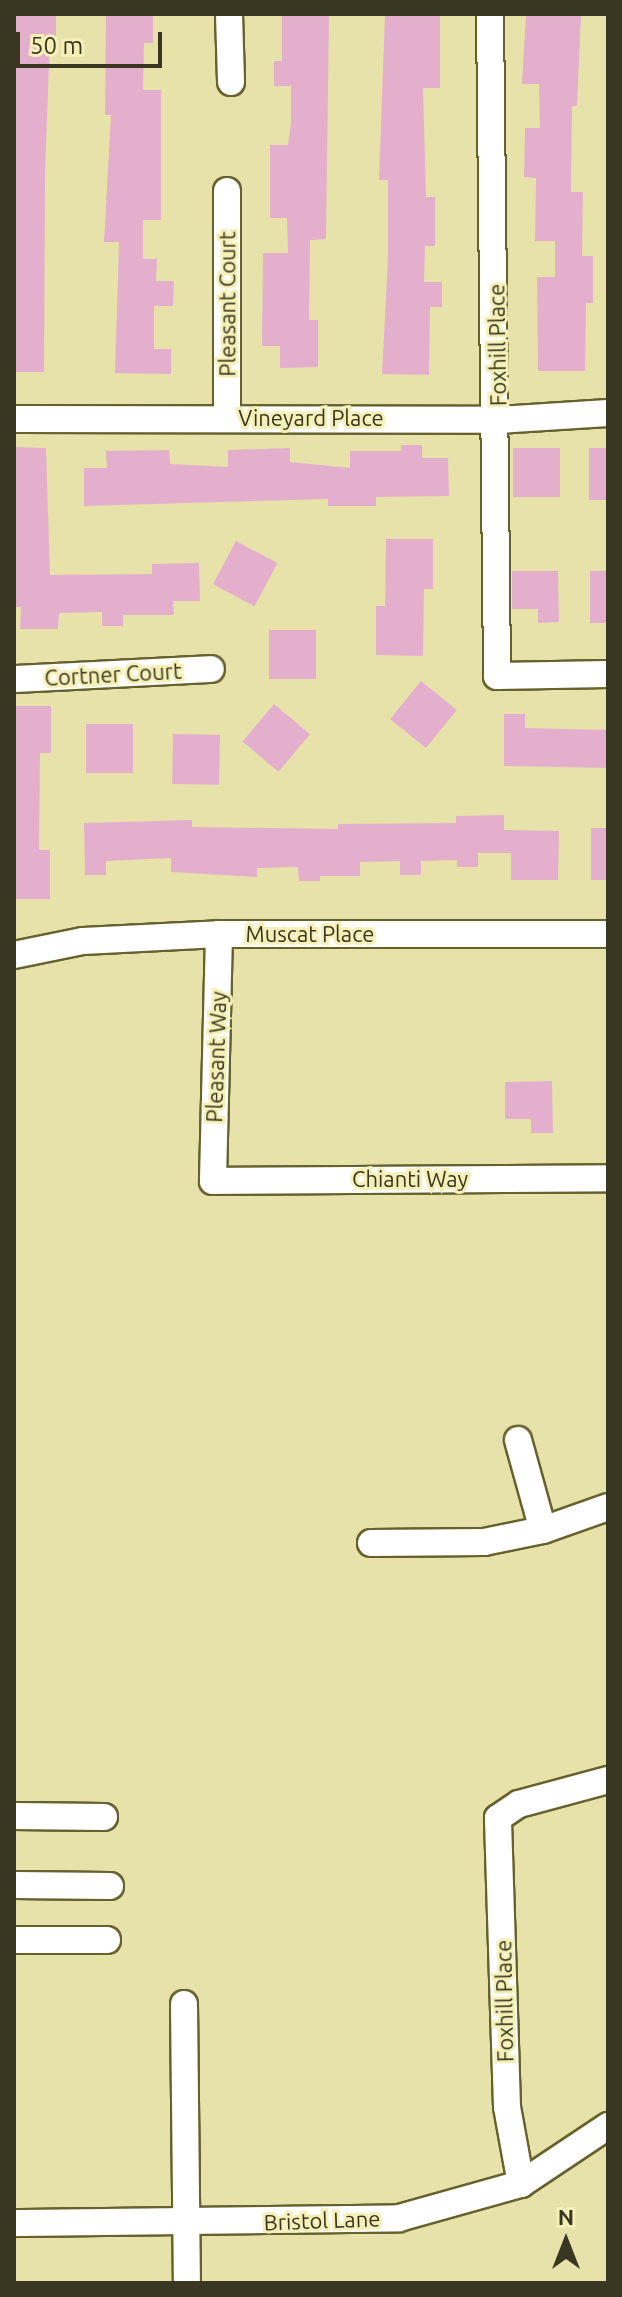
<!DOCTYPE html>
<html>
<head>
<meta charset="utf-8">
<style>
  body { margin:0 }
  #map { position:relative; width:622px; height:2297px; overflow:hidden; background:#e7e2aa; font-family:Ubuntu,sans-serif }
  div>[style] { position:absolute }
  .building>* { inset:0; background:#e4afcd; transform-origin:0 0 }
  .roads { filter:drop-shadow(2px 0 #67622d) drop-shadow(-2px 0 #67622d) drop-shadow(0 2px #67622d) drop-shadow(0 -2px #67622d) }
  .minor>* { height:26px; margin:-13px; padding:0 13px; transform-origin:13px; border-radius:13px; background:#fff }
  span { translate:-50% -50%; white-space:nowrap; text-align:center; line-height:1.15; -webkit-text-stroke:6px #f5f0b7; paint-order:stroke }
  .street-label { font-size:22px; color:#393721 }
  .frame { position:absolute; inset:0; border:16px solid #393721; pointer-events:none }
  .north { position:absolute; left:526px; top:2201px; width:80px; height:80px; -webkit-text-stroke:6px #f5f0b7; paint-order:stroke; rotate:0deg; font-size:22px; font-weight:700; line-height:32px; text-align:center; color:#393721 }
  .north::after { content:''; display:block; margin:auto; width:28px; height:36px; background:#393721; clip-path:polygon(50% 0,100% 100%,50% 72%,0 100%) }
  .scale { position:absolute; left:16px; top:32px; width:146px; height:36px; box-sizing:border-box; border:4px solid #393721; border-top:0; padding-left:10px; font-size:24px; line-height:28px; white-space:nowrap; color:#393721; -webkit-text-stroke:6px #f5f0b7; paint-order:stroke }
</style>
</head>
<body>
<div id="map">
  <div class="building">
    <div style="clip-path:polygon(14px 14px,56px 14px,56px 37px,50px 37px,45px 174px,44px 372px,14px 372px)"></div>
    <div style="clip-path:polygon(106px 14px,153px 14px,153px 43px,144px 43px,143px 90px,161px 90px,161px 220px,143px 220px,143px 259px,157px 259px,156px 281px,174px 281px,173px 306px,154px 306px,154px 349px,171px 349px,171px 374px,115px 373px,119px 242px,104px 242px,111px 115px,105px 115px)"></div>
    <div style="clip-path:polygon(282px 14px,329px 14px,326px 239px,310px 240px,309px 320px,318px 320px,318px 367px,280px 368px,280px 346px,262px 346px,263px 253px,288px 253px,287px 218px,270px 218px,270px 145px,288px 145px,291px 123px,291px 86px,274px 86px,274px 61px,282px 61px)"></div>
    <div style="clip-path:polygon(385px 14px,440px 14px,440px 88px,423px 88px,426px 197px,435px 197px,435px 246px,425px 246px,424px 282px,442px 282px,442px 307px,430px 307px,429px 375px,382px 374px,388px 259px,388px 180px,379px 180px)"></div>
    <div style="clip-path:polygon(581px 14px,577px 106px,572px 106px,571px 192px,583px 192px,582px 256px,593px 256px,593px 303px,586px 303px,585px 371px,538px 371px,537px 277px,555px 277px,555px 241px,535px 241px,536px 178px,524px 177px,525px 128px,540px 128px,539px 84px,522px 84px,526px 15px)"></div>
    <div style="clip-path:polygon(401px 445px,422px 445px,422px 458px,448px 458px,449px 496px,376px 497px,376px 506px,328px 506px,328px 499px,84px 506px,84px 468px,107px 468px,106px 451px,169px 450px,170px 464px,228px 467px,228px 450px,290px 448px,290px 462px,350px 468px,350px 451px,401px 451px)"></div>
    <div style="clip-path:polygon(14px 447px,46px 448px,50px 575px,152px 574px,152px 564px,199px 563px,200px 601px,173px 601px,174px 615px,123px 615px,123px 626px,102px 626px,102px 612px,59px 613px,58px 629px,20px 629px,21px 607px,14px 607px)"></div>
    <div style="left:513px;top:448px;width:47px;height:49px"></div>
    <div style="left:589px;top:448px;width:19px;height:52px"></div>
    <div style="clip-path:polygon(386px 539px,433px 539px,433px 589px,424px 589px,423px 656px,376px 655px,376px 606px,385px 606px)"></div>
    <div style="left:236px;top:541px;width:47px;height:49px;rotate:28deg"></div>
    <div style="clip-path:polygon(512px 571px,558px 571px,559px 622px,538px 623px,538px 609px,512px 609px)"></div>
    <div style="left:590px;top:571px;width:18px;height:52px"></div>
    <div style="left:269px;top:630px;width:47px;height:49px"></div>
    <div style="left:421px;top:681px;width:46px;height:49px;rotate:39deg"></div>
    <div style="left:274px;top:704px;width:47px;height:49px;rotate:40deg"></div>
    <div style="clip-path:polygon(14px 706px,51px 706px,51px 753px,40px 753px,39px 850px,50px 850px,50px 899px,14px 899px)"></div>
    <div style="clip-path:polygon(504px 714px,525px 714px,525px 728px,608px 730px,608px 768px,504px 766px)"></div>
    <div style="left:86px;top:724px;width:47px;height:49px"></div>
    <div style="left:173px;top:734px;width:47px;height:50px;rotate:1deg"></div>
    <div style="clip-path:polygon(504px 815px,504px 830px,559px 831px,558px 880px,511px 880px,511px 853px,478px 853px,478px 867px,457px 867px,457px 860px,421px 861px,421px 875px,400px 875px,400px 861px,360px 862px,360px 876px,320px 876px,320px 881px,299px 881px,298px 867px,257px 868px,257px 877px,171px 872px,171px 858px,106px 861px,106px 875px,85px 875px,84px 823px,192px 820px,192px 827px,338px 829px,338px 824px,456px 823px,456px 816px)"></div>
    <div style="left:608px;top:828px;width:52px;height:17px;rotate:90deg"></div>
    <div style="clip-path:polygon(552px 1081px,553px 1133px,531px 1133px,531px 1119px,505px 1119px,505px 1082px)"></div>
  </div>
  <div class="roads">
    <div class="minor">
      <div style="left:229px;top:14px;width:68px;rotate:88.3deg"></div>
      <div style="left:490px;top:14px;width:662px;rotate:89.39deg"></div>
      <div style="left:497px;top:676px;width:111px;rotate:-1deg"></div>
      <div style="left:227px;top:191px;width:227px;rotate:90deg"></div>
      <div style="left:14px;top:419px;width:484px;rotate:0.1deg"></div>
      <div style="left:498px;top:420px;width:110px;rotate:-3.6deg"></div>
      <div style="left:14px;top:679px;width:197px;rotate:-2.9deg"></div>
      <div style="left:219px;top:934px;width:247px;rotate:91.4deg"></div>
      <div style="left:213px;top:1181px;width:395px;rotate:-0.4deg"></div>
      <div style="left:14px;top:955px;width:70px;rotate:-11.5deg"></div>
      <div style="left:83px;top:941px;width:136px;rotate:-2.9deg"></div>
      <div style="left:219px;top:934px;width:389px"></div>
      <div style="left:518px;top:1440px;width:93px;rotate:74.5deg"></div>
      <div style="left:371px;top:1543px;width:113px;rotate:-0.5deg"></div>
      <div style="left:484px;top:1542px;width:60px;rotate:-11.5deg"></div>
      <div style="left:543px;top:1530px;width:69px;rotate:-19.5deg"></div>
      <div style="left:14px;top:1816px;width:90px;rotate:0.6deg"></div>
      <div style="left:14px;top:1885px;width:96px;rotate:0.6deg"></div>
      <div style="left:14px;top:1940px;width:93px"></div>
      <div style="left:184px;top:2004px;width:279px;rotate:89.4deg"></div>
      <div style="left:521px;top:2184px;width:78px;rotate:-100.3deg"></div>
      <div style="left:507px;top:2107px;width:289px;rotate:-91.8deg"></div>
      <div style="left:498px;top:1818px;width:25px;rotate:-34deg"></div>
      <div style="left:519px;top:1804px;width:92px;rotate:-15.1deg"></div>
      <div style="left:14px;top:2223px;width:385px;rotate:-0.7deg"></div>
      <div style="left:399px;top:2218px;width:127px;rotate:-15.6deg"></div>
      <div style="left:521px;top:2184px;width:105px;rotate:-33.7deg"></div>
    </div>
  </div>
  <div class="street-label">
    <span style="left:227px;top:304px;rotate:-90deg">Pleasant Court</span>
    <span style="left:497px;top:345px;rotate:-91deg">Foxhill Place</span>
    <span style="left:311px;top:418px">Vineyard Place</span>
    <span style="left:113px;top:674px;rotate:-3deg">Cortner Court</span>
    <span style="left:310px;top:934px">Muscat Place</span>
    <span style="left:216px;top:1057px;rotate:-88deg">Pleasant Way</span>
    <span style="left:410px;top:1179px">Chianti Way</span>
    <span style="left:504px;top:2001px;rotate:-91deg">Foxhill Place</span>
    <span style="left:322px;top:2220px;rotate:-2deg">Bristol Lane</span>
  </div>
  <div class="frame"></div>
  <div class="north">N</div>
  <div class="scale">50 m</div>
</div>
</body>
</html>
